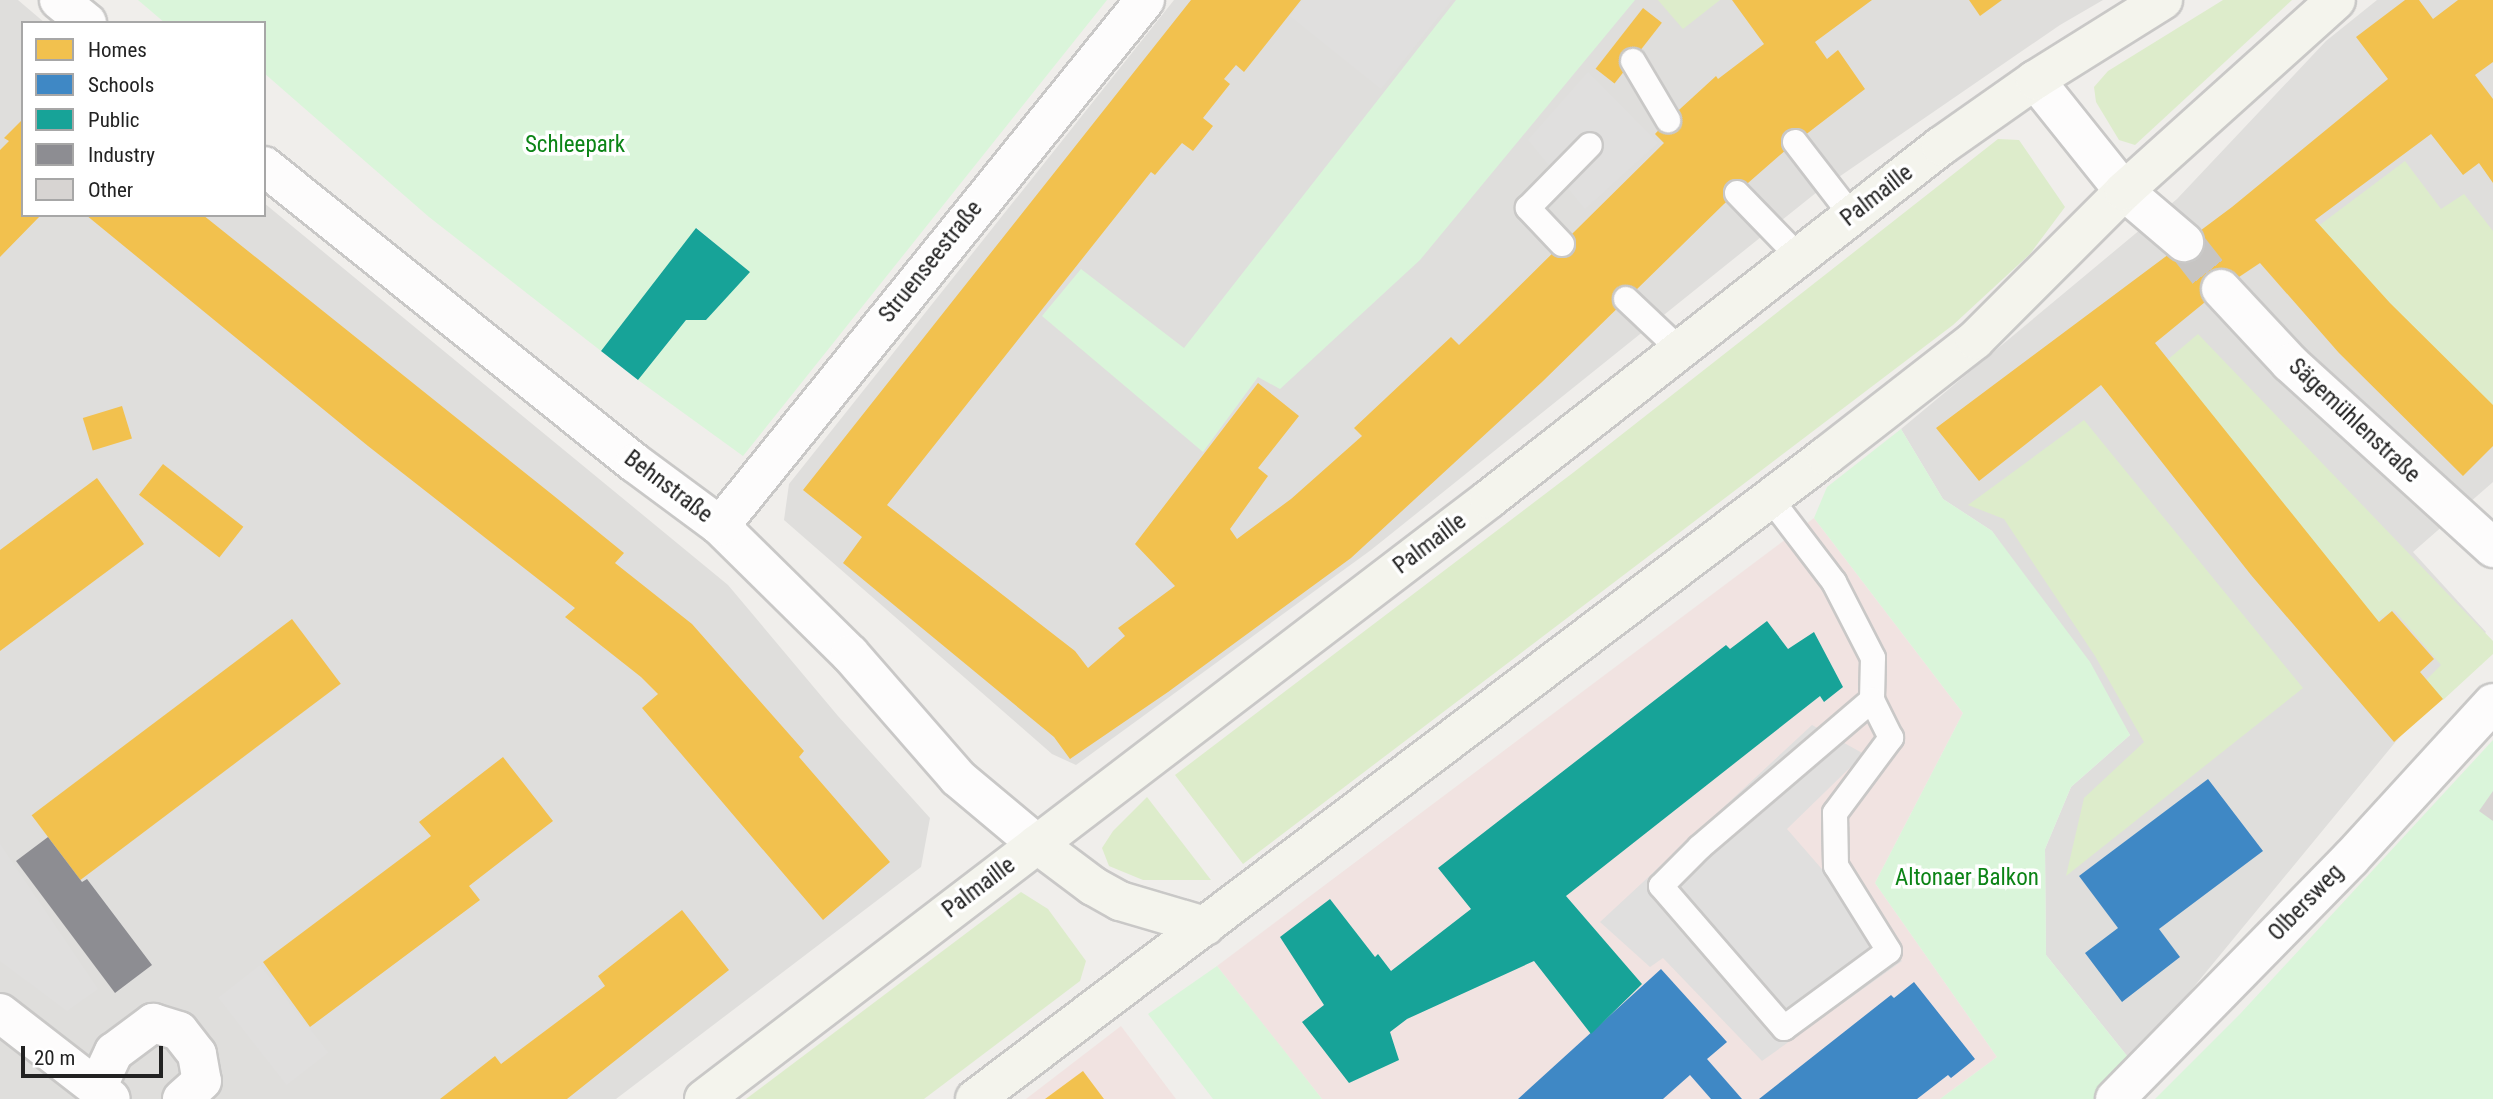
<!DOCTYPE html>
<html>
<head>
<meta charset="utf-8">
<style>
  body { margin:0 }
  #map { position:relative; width:2493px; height:1099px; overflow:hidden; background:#f0eeeb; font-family:"Roboto Condensed",sans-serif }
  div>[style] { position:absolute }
  .residential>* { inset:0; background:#dfdedc }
  .commercial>* { inset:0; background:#f1e3e1 }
  .grass>* { inset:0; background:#ddeccb }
  .park>* { inset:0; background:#daf5da }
  .parking>* { inset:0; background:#e0dfde; transform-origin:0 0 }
  .homes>* { inset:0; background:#f2c14e; transform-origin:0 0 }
  .schools>* { inset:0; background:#3f88c5 }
  .public>* { inset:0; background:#17a398 }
  .industry>* { inset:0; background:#8d8d92 }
  .building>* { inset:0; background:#d7d4d2 }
  .street-tunnel>* { height:38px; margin-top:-19px; transform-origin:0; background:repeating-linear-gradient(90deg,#c7c5c3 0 38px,transparent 0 57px) }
  .roads { filter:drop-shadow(2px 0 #c9c8c7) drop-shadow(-2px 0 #c9c8c7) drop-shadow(0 2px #c9c8c7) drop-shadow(0 -2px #c9c8c7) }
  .lane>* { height:24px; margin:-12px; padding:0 12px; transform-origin:12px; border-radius:12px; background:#fdfcfc }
  .street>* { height:38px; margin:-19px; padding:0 19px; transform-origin:19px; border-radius:19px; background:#fdfcfc }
  .secondary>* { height:38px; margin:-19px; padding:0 19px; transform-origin:19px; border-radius:19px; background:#f4f4ed }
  span { translate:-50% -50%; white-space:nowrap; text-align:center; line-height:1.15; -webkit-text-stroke:7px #fff; paint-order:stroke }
  .park-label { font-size:23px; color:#0c8416 }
  .street-label { font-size:23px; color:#222 }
  .legend { position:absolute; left:21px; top:21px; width:245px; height:196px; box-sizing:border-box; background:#fff; border:2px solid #a7a7a7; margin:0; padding:9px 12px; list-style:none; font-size:21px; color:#222 }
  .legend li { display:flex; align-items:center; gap:14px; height:35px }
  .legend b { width:35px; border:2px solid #a7a7a7 }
  .scale { position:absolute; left:21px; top:1046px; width:142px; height:32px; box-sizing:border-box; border:4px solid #222; border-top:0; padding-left:9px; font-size:21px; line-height:24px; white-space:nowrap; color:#222; -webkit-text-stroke:5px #fff; paint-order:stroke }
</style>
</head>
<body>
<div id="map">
  <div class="residential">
    <div style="clip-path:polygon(0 0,18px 0,45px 23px,23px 23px,23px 215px,264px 215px,264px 203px,728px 585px,838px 716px,930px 818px,921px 867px,616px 1099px,0 1099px)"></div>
    <div style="clip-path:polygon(1174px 0,2103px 0,2060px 25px,1817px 192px,1371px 550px,1076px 765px,1052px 754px,784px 520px,789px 484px)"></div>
    <div style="clip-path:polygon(2377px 0,2493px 0,2493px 482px,2413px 552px,2486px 632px,2132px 1062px,2046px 955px,2045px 849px,2071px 787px,2130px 735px,1992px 531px,1943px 499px,1901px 429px,2177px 199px,2326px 41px)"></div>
  </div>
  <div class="commercial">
    <div style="clip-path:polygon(1814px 518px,1963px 713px,1875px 883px,1997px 1057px,1940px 1099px,1322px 1099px,1217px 966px)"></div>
    <div style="clip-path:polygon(1121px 1026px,1176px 1099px,1026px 1099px)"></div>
  </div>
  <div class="grass">
    <div style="clip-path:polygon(1658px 0,1720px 0,1683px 29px)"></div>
    <div style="clip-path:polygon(2223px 0,2292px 0,2135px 145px,2119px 140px,2096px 102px,2094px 87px,2108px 71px)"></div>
    <div style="clip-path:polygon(1998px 139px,2019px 140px,2065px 207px,2030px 254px,1953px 325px,1243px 864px,1175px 775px,1574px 472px)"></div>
    <div style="clip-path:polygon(2405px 161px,2441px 209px,2464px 194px,2493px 231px,2493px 411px,2317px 227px)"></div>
    <div style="clip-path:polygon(2198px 334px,2493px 641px,2493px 654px,2443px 700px,2426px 680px,2441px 665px,2394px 610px,2374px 623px,2166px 361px)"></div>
    <div style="clip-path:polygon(2084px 420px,2303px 688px,2066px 876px,2084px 798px,2144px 742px,2095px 656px,2004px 519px,1968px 505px)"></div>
    <div style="clip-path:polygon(1147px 797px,1211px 880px,1143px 880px,1109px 866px,1102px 848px,1113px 831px)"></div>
    <div style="clip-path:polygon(1021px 892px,1048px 909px,1086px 961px,1080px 981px,924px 1099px,746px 1099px)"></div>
  </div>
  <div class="park">
    <div style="clip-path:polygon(138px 0,1107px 0,743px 456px,638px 380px,686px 320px,706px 320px,749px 272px,697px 228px,601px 351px,429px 217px,264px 73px,264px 23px,165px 23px)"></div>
    <div style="clip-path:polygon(1456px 0,1635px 0,1420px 260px,1280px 389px,1258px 377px,1203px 452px,1042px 316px,1081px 269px,1184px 348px)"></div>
    <div style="clip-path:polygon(1901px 429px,1943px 499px,1992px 531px,2090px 662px,2130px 735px,2071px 787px,2045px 849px,2046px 955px,2132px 1062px,2097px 1099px,1940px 1099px,1997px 1057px,1875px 883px,1963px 713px,1814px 518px,1827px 487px)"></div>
    <div style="clip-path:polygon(2493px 740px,2493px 1099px,2155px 1099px,2240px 1014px)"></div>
    <div style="clip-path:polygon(1217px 966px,1279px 1044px,1322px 1099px,1213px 1099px,1148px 1014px)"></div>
  </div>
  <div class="parking">
    <div style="clip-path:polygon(1303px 0,1452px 0,1381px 89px,1290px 16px)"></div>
    <div style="clip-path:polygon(1588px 72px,1658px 143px,1585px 209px,1528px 140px)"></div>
    <div style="clip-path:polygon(1812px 725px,1864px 754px,1787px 829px,1902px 961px,1762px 1061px,1663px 958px,1650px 967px,1600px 922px)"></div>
    <div style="clip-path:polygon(0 844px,98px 989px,67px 1011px,0 961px)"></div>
    <div style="left:260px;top:965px;width:111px;height:53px;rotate:52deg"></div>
  </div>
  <div class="homes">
    <div style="clip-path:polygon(1191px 0,1301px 0,1244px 72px,1236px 65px,1224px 79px,1230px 84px,1203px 118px,1213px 126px,1193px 151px,1182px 143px,1155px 175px,1151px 172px,887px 505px,1075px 651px,1088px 668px,1125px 636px,1118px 628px,1175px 586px,1135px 544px,1258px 383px,1299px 416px,1258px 468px,1268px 476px,1230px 529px,1237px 539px,1291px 499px,1362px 436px,1354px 428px,1451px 337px,1459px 345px,1484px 321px,1664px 143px,1655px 134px,1668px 120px,1716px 76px,1718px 79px,1764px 44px,1732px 0,1872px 0,1815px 42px,1827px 59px,1838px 50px,1865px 89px,1787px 149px,1724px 204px,1542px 382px,1351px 558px,1168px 692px,1070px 759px,1054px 737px,843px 563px,862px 537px,803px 490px)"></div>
    <div style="clip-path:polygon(1969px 0,2002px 0,1980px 16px)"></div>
    <div style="clip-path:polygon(2405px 0,2419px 0,2433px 19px,2458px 0,2493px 0,2493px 62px,2475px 75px,2493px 99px,2493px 183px,2479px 163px,2463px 175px,2431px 134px,2315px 220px,2390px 303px,2493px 405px,2493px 446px,2463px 476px,2339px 353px,2260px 263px,2221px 289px,2155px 343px,2379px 622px,2392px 611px,2434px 659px,2420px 672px,2443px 699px,2394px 742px,2251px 575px,2101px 385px,1979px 481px,1936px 428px,2232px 207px,2388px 79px,2356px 37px)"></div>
    <div style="left:1643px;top:8px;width:24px;height:77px;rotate:38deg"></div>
    <div style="clip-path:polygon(23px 119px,23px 215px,41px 215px,0 257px,0 150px,9px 141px,4px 138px)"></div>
    <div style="clip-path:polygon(86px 215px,203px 215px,554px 496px,624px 553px,615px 563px,692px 624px,804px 751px,799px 757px,890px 862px,823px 920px,642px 708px,658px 694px,641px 677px,565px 617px,575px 608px,368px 446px)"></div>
    <div style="left:122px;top:406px;width:34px;height:41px;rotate:73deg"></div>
    <div style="left:163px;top:464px;width:102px;height:39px;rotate:38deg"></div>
    <div style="clip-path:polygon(97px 478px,144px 544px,0 651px,0 550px)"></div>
    <div style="left:292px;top:619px;width:81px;height:326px;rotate:53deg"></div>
    <div style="clip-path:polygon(503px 757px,553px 821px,469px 886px,480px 900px,310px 1027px,263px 962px,431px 836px,419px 822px)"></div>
    <div style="clip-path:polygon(682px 910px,729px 970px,567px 1099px,440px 1099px,495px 1056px,501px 1064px,605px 986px,598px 976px)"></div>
    <div style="clip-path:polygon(1083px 1071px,1104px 1099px,1045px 1099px)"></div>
  </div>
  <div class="schools">
    <div style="clip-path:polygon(2208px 779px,2263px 851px,2159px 929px,2180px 957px,2122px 1002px,2085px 953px,2118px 928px,2079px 876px)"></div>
    <div style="clip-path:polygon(1661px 969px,1727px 1042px,1707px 1059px,1742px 1099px,1711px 1099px,1690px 1075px,1663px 1099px,1518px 1099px)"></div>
    <div style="clip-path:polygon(1914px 982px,1975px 1059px,1951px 1078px,1948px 1075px,1917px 1099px,1759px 1099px,1891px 995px,1894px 998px)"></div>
  </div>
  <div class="public">
    <div style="clip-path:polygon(696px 228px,750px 272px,706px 320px,686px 320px,638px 380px,601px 351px)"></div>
    <div style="clip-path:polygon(1767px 621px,1788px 649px,1814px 632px,1843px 687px,1824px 702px,1820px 696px,1566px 896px,1642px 984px,1591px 1034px,1534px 961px,1407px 1019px,1390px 1032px,1399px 1060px,1349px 1083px,1302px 1022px,1324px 1005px,1280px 937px,1330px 899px,1375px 957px,1378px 954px,1391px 971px,1471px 909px,1438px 868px,1726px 645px,1730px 649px)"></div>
  </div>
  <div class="industry">
    <div style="clip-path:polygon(48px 837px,82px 882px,87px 879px,152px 965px,115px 993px,16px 861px)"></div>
  </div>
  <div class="building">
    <div style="clip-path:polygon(2493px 791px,2493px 821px,2479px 811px)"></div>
  </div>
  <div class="street-tunnel">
    <div style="left:2184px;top:242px;width:60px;rotate:51.8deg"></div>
  </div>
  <div class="roads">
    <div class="lane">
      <div style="left:1633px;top:61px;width:69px;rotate:59.3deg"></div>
      <div style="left:1795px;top:142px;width:93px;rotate:52.4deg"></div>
      <div style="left:1737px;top:193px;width:89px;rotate:45.9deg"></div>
      <div style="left:1562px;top:244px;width:50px;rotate:-133.4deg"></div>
      <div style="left:1528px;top:208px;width:88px;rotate:-45.5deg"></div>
      <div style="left:1626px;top:299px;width:74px;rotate:43.4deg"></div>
      <div style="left:1770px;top:498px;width:106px;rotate:52.7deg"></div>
      <div style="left:1834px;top:582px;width:85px;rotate:62.8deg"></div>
      <div style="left:1873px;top:658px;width:42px;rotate:91.4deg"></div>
      <div style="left:1872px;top:700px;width:226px;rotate:139.5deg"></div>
      <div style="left:1700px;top:847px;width:55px;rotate:135deg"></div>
      <div style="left:1661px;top:886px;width:188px;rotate:49.1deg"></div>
      <div style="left:1784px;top:1028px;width:130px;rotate:-36.3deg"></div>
      <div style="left:1889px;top:951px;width:100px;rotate:-121.9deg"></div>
      <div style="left:1836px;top:866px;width:53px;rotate:-91.1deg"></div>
      <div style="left:1835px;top:813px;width:94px;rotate:-53.3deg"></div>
      <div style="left:1891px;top:738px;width:42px;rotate:-116.6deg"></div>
    </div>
    <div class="street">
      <div style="left:59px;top:0;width:36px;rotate:39deg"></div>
      <div style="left:2035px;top:80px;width:142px;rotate:51.3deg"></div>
      <div style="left:2124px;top:191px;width:79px;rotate:40.4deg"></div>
      <div style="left:264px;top:166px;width:475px;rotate:38.7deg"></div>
      <div style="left:635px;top:463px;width:106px;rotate:36.5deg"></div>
      <div style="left:720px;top:526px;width:182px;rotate:44.6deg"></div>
      <div style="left:850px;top:654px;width:164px;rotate:48.9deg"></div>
      <div style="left:958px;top:778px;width:103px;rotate:39.9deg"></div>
      <div style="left:2221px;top:289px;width:101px;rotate:47deg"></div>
      <div style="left:2290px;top:363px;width:275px;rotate:42.3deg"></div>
      <div style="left:720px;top:526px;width:676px;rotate:-51.06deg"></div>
      <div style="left:0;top:1013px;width:140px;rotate:37.8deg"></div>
      <div style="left:97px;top:1088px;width:40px;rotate:-65deg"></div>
      <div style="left:114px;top:1052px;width:49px;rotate:-36.6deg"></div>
      <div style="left:153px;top:1023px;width:27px;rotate:17deg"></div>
      <div style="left:179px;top:1031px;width:29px;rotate:52deg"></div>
      <div style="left:197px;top:1054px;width:27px;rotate:80deg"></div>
      <div style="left:202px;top:1081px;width:27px;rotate:138deg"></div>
      <div style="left:2115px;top:1099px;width:337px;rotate:-45.6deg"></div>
      <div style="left:2351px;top:858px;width:210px;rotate:-47.5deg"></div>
    </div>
    <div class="secondary">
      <div style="left:1037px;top:844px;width:70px;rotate:36.9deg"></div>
      <div style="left:1093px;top:886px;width:31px;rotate:29deg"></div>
      <div style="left:1120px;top:901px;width:89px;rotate:16.4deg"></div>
      <div style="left:704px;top:1099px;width:988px;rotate:-37.39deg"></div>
      <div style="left:1489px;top:499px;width:574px;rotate:-37.99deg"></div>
      <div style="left:1941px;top:146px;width:115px;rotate:-35.1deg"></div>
      <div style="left:2035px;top:80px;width:151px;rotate:-32deg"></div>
      <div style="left:975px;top:1099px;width:1067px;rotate:-37.07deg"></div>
      <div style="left:1826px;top:456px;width:189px;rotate:-37.9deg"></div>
      <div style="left:1975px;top:340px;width:211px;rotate:-45deg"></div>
      <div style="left:2124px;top:191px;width:285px;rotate:-42deg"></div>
    </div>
  </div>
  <div class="park-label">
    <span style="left:575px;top:145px">Schleepark</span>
    <span style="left:1967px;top:878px">Altonaer Balkon</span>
  </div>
  <div class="street-label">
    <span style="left:1877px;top:196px;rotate:-38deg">Palmaille</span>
    <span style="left:931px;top:262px;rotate:-51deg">Struenseestraße</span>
    <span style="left:2354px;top:421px;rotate:43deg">Sägemühlenstraße</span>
    <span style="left:668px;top:487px;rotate:37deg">Behnstraße</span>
    <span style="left:1430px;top:544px;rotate:-37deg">Palmaille</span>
    <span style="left:979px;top:888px;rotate:-37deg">Palmaille</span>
    <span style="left:2306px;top:903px;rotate:-46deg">Olbersweg</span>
  </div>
  <ul class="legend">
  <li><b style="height:19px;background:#f2c14e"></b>Homes</li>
  <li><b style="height:19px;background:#3f88c5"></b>Schools</li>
  <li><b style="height:19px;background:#17a398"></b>Public</li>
  <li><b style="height:19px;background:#8d8d92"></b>Industry</li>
  <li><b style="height:19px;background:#d7d4d2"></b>Other</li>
  </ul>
  <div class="scale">20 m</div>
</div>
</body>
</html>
